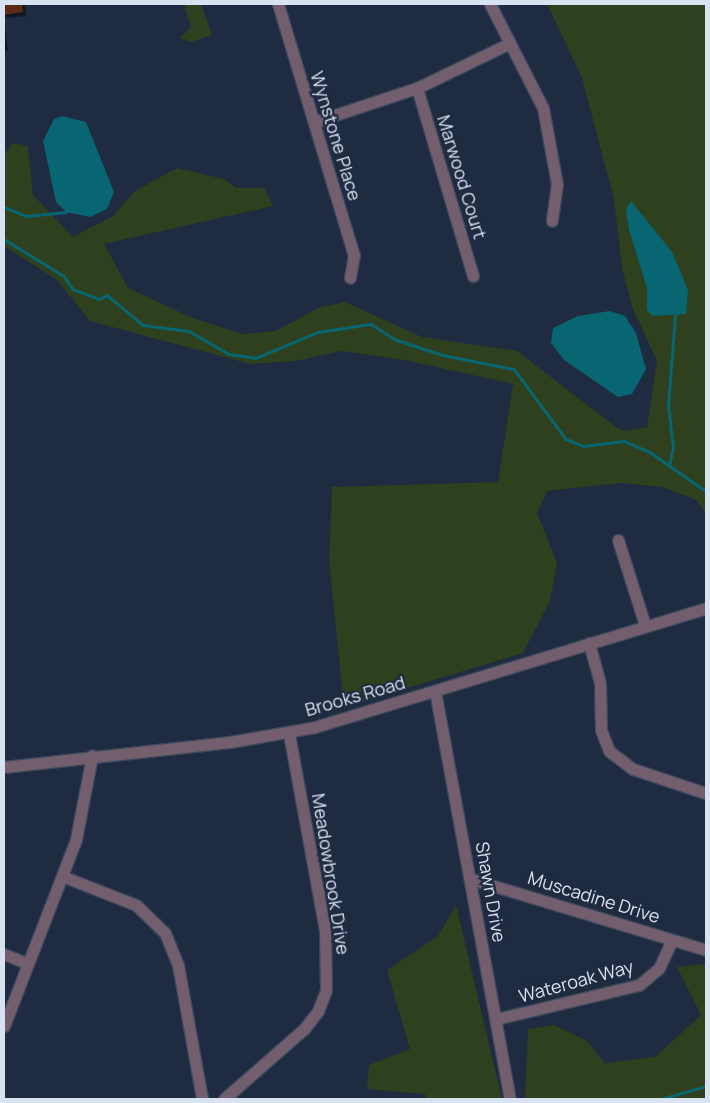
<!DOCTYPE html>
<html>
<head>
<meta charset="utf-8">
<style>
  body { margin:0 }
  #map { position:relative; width:710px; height:1103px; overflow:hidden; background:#1e2b40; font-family:Manrope,sans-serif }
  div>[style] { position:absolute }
  .green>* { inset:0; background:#2e401d }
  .water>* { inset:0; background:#086672 }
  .shadow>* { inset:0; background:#0007 }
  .stream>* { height:2.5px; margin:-1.25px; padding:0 1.25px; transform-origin:1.25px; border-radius:1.25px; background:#086672 }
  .building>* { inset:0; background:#5c2b18 }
  .roads { filter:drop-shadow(1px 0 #3c485c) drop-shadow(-1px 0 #3c485c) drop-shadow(0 1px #3c485c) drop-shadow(0 -1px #3c485c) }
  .minor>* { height:11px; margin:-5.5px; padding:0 5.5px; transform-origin:5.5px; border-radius:5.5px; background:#735e6e }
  span { translate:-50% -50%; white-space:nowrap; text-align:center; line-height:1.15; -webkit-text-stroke:4.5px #1e2b40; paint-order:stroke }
  .street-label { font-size:18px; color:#d9e2f0 }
  .frame { position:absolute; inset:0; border:5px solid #d9e2f0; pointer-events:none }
</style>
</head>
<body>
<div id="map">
  <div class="green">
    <div style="clip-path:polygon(184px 4px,201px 4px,212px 35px,192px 42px,180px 38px,191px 27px)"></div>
    <div style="clip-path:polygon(547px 4px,706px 4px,706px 513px,696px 500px,663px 487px,621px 483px,547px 491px,537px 513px,557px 563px,550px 601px,523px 653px,344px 707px,329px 560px,332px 487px,498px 482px,513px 384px,405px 360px,341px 351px,295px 361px,250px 364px,90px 321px,57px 280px,4px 246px,4px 154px,13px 143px,28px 146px,33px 195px,73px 237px,113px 216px,135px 191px,177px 168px,224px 179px,236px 188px,264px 188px,273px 206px,104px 244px,128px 288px,195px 319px,243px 334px,276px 331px,318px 308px,345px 302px,422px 337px,517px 351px,616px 427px,624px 431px,647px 427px,657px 361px,633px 309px,622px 268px,614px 199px,582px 78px)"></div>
    <div style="clip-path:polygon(456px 905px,502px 1099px,427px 1099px,425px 1094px,367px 1089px,369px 1065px,410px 1049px,387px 970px,438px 936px)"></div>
    <div style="clip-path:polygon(706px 964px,706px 1098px,525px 1099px,528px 1029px,554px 1025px,587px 1041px,605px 1063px,655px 1057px,701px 1015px,677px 967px)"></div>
  </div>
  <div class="water">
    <div style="clip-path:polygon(62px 116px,86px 122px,114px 192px,107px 209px,90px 217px,66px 212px,56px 202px,43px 141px,54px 119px)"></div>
    <div style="clip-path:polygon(631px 201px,672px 252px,688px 290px,686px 314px,653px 316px,647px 310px,647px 288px,629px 230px,626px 209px)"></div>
    <div style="clip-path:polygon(610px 311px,625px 316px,636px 333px,646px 369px,632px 394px,618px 397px,564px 360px,551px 343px,553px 328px,578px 316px)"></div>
  </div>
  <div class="shadow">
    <div style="clip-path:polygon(4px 4px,25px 4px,26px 16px,4px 18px,8px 50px,4px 51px)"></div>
  </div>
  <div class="stream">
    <div style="left:4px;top:207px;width:24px;rotate:22deg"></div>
    <div style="left:26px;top:216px;width:40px;rotate:-5.7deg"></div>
    <div style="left:4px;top:239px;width:70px;rotate:31.7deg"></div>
    <div style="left:64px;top:276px;width:16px;rotate:55deg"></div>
    <div style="left:73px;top:289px;width:28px;rotate:21deg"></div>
    <div style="left:99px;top:299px;width:9px;rotate:-27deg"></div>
    <div style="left:107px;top:295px;width:47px;rotate:39.8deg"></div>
    <div style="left:143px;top:325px;width:46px;rotate:7.4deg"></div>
    <div style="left:189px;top:331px;width:46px;rotate:29.9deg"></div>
    <div style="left:229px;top:354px;width:27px;rotate:8deg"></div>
    <div style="left:256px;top:358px;width:67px;rotate:-22.8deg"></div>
    <div style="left:318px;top:332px;width:54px;rotate:-8.6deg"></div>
    <div style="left:371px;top:324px;width:31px;rotate:32deg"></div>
    <div style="left:397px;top:340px;width:48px;rotate:18.1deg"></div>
    <div style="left:443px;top:355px;width:72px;rotate:11.2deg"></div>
    <div style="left:514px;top:369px;width:87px;rotate:53.4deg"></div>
    <div style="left:566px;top:439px;width:18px;rotate:22deg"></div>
    <div style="left:583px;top:446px;width:41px;rotate:-7deg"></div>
    <div style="left:624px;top:441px;width:28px;rotate:23deg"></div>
    <div style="left:650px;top:452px;width:68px;rotate:34.9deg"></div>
    <div style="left:669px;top:465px;width:17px;rotate:-77deg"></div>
    <div style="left:673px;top:448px;width:42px;rotate:-96.8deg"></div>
    <div style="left:668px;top:406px;width:90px;rotate:-85.6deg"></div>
    <div style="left:661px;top:1099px;width:47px;rotate:-16.1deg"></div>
  </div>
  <div class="building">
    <div style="clip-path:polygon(4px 4px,22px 4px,23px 12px,4px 15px)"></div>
  </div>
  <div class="roads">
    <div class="minor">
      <div style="left:278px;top:4px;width:262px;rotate:73.2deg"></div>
      <div style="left:354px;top:255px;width:23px;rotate:100deg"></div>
      <div style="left:490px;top:4px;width:117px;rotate:63deg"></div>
      <div style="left:543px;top:108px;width:77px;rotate:79.6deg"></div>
      <div style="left:557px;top:184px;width:37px;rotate:98deg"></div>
      <div style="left:417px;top:88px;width:196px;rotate:73.4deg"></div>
      <div style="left:314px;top:122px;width:108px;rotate:-18.3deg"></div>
      <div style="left:417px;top:88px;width:103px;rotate:-25.8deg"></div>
      <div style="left:618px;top:540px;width:89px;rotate:72.4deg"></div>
      <div style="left:589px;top:643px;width:41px;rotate:74.6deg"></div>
      <div style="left:600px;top:683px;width:47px;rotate:88.8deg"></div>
      <div style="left:601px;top:730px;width:22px;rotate:69deg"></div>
      <div style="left:609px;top:751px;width:30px;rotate:37deg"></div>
      <div style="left:633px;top:769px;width:76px;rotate:18.4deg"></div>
      <div style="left:435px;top:691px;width:415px;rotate:79.6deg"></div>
      <div style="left:4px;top:767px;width:227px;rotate:-6.3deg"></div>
      <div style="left:230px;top:742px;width:86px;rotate:-10deg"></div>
      <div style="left:315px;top:727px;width:409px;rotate:-16.9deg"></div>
      <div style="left:62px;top:876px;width:79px;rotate:21.4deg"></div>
      <div style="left:136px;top:905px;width:40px;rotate:44deg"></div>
      <div style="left:165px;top:933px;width:35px;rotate:68deg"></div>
      <div style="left:178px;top:965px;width:136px;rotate:79.8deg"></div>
      <div style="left:471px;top:879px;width:245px;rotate:16.8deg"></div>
      <div style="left:4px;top:954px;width:24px;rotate:22deg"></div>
      <div style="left:496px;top:1019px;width:147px;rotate:-13.4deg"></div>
      <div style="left:639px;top:985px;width:26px;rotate:-40deg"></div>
      <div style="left:659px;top:968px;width:31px;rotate:-65deg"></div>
      <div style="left:4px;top:1026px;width:200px;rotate:-68.9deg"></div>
      <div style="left:76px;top:839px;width:85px;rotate:-79.1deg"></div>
      <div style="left:224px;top:1099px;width:106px;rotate:-41.2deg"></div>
      <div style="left:304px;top:1029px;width:23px;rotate:-52deg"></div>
      <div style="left:318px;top:1011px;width:22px;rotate:-69deg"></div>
      <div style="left:326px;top:990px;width:60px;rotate:-91deg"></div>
      <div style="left:325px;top:930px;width:200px;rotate:-100.4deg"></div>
    </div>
  </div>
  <div class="street-label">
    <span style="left:336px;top:136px;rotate:73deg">Wynstone Place</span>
    <span style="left:462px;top:177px;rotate:73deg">Marwood Court</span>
    <span style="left:355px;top:696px;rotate:-16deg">Brooks Road</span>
    <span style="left:331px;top:874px;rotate:81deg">Meadowbrook Drive</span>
    <span style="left:491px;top:892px;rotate:80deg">Shawn Drive</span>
    <span style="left:594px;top:897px;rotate:17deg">Muscadine Drive</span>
    <span style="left:576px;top:981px;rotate:-15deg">Wateroak Way</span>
  </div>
  <div class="frame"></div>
</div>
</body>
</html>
